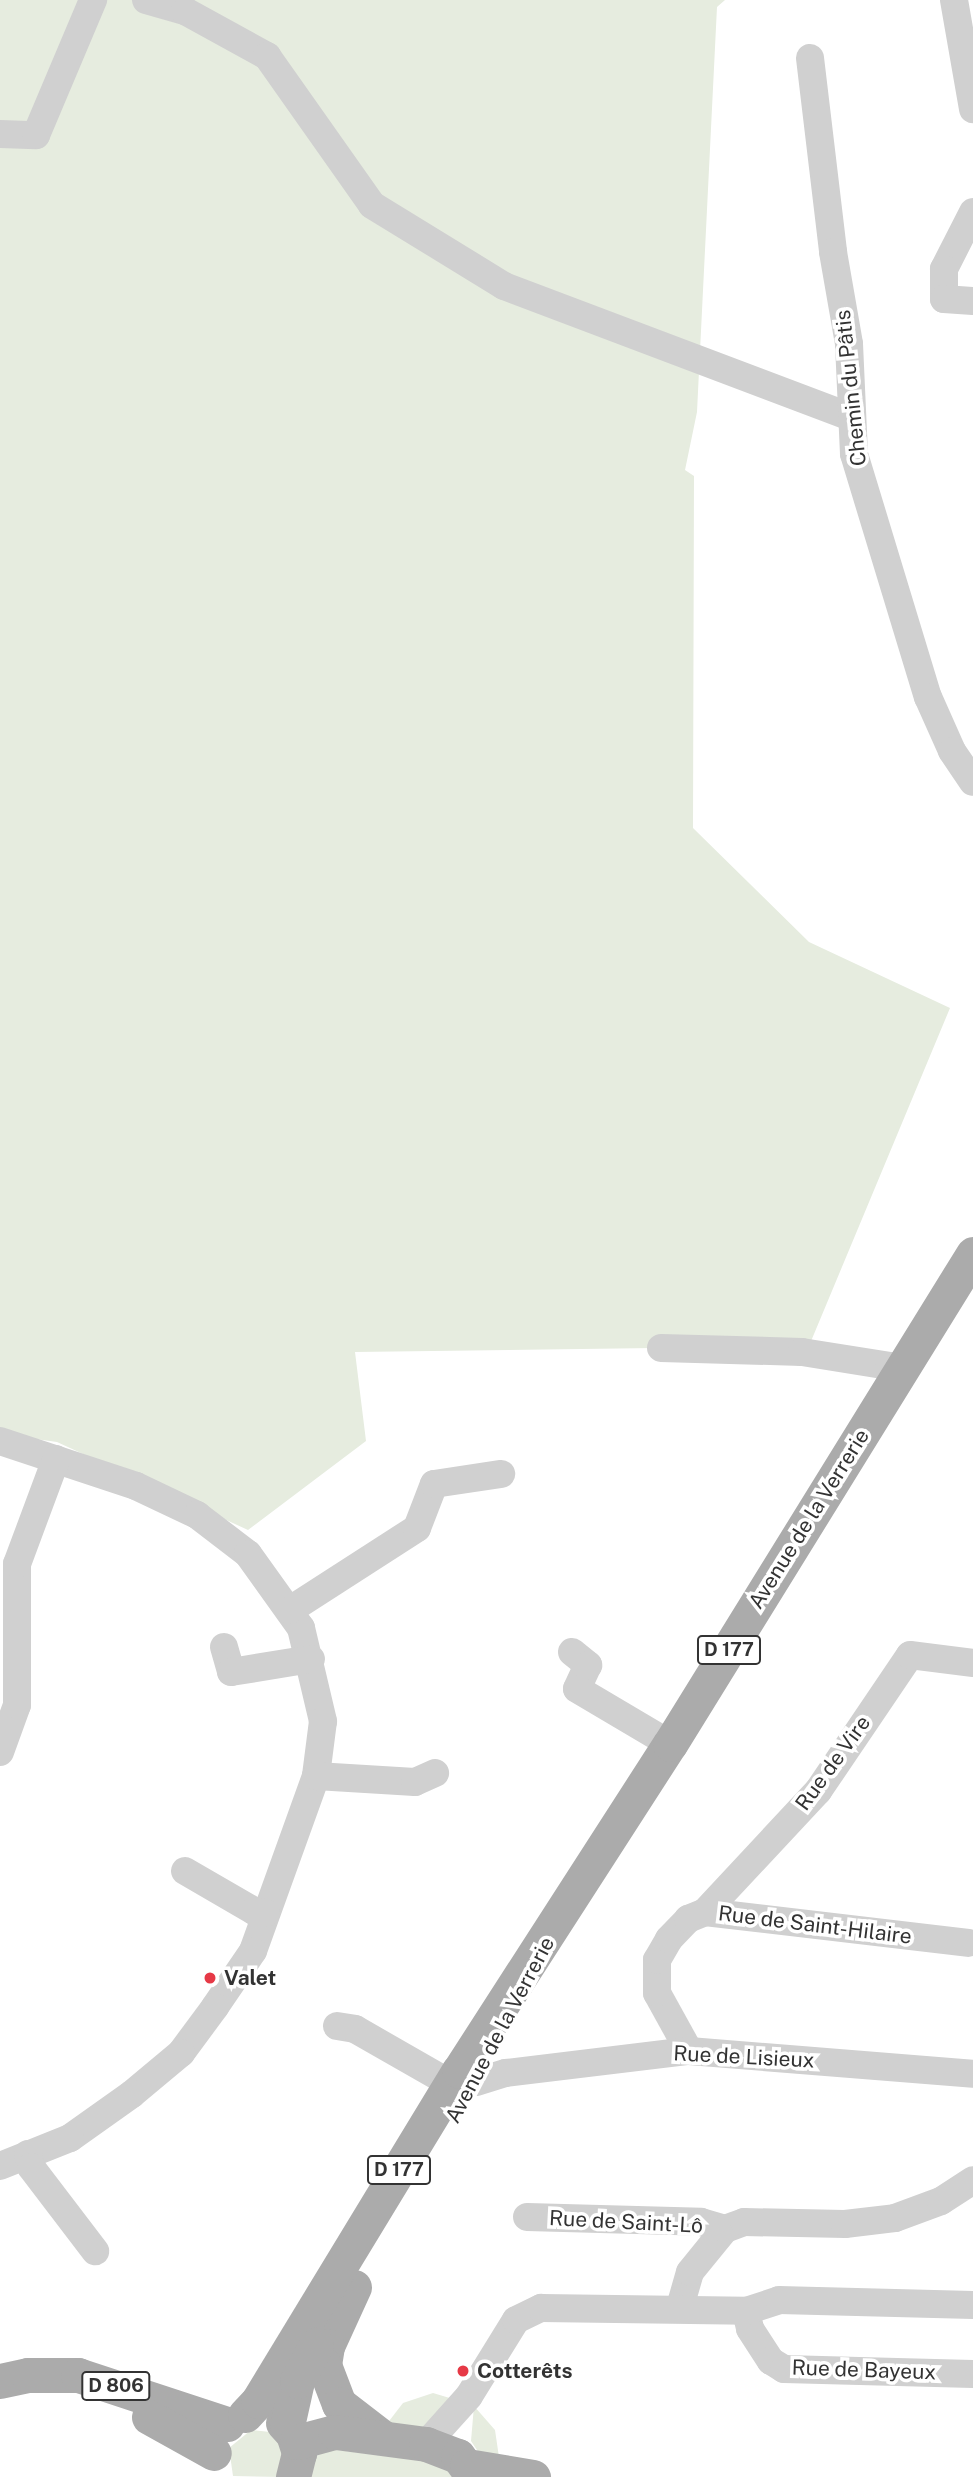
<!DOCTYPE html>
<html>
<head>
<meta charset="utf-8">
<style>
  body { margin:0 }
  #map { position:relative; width:973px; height:2477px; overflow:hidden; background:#fff; font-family:"Public Sans",sans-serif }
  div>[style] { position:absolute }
  .green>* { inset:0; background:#e6ecdf }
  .minor>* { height:28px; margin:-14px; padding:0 14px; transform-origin:14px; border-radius:14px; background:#d0d0d0 }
  .major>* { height:35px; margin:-17.5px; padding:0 17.5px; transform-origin:17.5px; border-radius:17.5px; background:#ababab }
  .dots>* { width:19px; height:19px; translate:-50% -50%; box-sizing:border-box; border:4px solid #fff; border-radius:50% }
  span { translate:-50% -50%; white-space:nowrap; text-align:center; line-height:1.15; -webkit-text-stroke:7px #fff; paint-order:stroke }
  .shield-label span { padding:2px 5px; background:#fff; border:2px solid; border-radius:5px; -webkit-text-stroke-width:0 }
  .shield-label { font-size:19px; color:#333; font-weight:700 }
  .street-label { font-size:21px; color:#333 }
  .poi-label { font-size:21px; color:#333; font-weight:700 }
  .left { translate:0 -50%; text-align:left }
</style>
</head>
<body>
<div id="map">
  <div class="green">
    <div style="clip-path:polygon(0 0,725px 0,717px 7px,697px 412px,685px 470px,694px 476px,693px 828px,809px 942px,950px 1008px,809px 1346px,355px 1352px,366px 1441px,248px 1530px,57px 1442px,0 1434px)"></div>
    <div style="clip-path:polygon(433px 2393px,453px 2399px,425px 2429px,386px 2425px,403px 2403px)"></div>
    <div style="clip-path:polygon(474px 2406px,495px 2430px,500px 2464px,483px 2459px,471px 2441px)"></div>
    <div style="clip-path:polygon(251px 2430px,270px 2432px,284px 2445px,281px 2477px,233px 2476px,229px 2448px)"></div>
    <div style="clip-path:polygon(313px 2447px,443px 2463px,460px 2477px,311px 2477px)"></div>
  </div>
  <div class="minor">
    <div style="left:146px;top:0;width:41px;rotate:15.8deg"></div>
    <div style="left:185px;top:11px;width:94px;rotate:28.8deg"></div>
    <div style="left:267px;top:56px;width:182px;rotate:54.8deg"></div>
    <div style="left:372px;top:205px;width:155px;rotate:31.5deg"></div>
    <div style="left:504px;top:286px;width:371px;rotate:20.7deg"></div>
    <div style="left:954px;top:0;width:111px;rotate:80.1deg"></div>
    <div style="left:810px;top:58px;width:195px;rotate:83.2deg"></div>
    <div style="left:833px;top:252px;width:93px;rotate:80.1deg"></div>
    <div style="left:849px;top:344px;width:110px;rotate:87.4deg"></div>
    <div style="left:854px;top:454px;width:254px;rotate:73.1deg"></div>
    <div style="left:928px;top:697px;width:59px;rotate:66deg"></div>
    <div style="left:952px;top:751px;width:37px;rotate:56deg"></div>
    <div style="left:0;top:134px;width:36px;rotate:2deg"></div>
    <div style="left:36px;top:135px;width:147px;rotate:-67.1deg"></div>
    <div style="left:973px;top:212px;width:64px;rotate:117deg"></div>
    <div style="left:944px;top:269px;width:30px;rotate:90deg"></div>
    <div style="left:944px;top:299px;width:29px;rotate:4deg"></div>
    <div style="left:661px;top:1348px;width:141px;rotate:1.6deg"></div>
    <div style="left:802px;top:1352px;width:88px;rotate:9.1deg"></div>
    <div style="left:889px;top:1366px;width:13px;rotate:29deg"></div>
    <div style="left:0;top:1441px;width:143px;rotate:18.3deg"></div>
    <div style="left:136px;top:1486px;width:68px;rotate:25.4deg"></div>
    <div style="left:197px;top:1515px;width:64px;rotate:37.4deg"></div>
    <div style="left:248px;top:1554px;width:91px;rotate:54.4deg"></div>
    <div style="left:301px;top:1628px;width:96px;rotate:76.7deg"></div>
    <div style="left:323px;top:1721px;width:55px;rotate:97.3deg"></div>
    <div style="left:316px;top:1776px;width:186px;rotate:109.8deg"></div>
    <div style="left:253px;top:1951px;width:68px;rotate:124.2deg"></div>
    <div style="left:215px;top:2007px;width:57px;rotate:126.5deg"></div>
    <div style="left:181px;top:2053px;width:64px;rotate:140.1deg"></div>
    <div style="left:132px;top:2094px;width:76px;rotate:144.6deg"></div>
    <div style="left:70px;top:2138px;width:75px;rotate:158.2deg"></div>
    <div style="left:290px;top:1610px;width:151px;rotate:-32.8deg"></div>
    <div style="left:417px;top:1528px;width:47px;rotate:-68.9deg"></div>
    <div style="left:434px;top:1484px;width:68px;rotate:-8.5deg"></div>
    <div style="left:224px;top:1647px;width:26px;rotate:74deg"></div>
    <div style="left:231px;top:1672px;width:81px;rotate:-9.2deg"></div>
    <div style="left:572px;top:1652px;width:21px;rotate:39deg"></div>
    <div style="left:588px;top:1665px;width:26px;rotate:115deg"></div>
    <div style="left:577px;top:1689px;width:108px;rotate:30.6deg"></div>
    <div style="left:0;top:1752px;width:50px;rotate:-70.1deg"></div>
    <div style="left:17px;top:1705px;width:141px;rotate:-90deg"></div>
    <div style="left:17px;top:1564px;width:112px;rotate:-69.6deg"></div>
    <div style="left:316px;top:1776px;width:99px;rotate:3.5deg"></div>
    <div style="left:415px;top:1782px;width:22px;rotate:-24deg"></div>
    <div style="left:185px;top:1871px;width:80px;rotate:30.1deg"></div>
    <div style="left:254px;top:1911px;width:12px;rotate:9deg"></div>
    <div style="left:705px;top:1912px;width:166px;rotate:-47deg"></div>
    <div style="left:818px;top:1791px;width:164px;rotate:-55.9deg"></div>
    <div style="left:910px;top:1655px;width:64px;rotate:7.2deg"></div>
    <div style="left:337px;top:2026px;width:18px;rotate:9deg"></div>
    <div style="left:355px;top:2029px;width:111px;rotate:29.8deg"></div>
    <div style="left:689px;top:2051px;width:66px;rotate:-118.9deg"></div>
    <div style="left:657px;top:1993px;width:33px;rotate:-90deg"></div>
    <div style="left:657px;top:1960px;width:24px;rotate:-60deg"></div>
    <div style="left:669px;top:1939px;width:28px;rotate:-46deg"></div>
    <div style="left:688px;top:1919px;width:18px;rotate:-22deg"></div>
    <div style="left:705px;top:1912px;width:265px;rotate:6.7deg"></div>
    <div style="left:476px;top:2082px;width:31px;rotate:-17deg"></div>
    <div style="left:506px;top:2073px;width:184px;rotate:-6.9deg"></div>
    <div style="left:689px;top:2051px;width:285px;rotate:4.6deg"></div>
    <div style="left:28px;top:2154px;width:13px;rotate:77deg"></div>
    <div style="left:31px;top:2167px;width:106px;rotate:52.7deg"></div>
    <div style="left:527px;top:2217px;width:174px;rotate:1.6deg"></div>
    <div style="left:701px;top:2222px;width:25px;rotate:16deg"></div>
    <div style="left:680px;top:2307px;width:36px;rotate:-74deg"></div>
    <div style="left:690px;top:2272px;width:55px;rotate:-50.9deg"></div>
    <div style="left:725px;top:2229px;width:20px;rotate:-20deg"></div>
    <div style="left:744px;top:2222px;width:101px;rotate:1.1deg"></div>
    <div style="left:845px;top:2224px;width:50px;rotate:-6.8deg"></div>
    <div style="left:895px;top:2218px;width:49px;rotate:-20.3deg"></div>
    <div style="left:941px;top:2201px;width:38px;rotate:-33deg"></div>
    <div style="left:746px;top:2311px;width:18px;rotate:77deg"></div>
    <div style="left:750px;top:2329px;width:38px;rotate:57deg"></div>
    <div style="left:771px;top:2361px;width:15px;rotate:32deg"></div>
    <div style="left:784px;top:2369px;width:189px;rotate:1.5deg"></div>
    <div style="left:426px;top:2444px;width:64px;rotate:-48.1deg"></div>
    <div style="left:469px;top:2396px;width:89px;rotate:-58.3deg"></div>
    <div style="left:516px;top:2320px;width:28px;rotate:-26deg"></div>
    <div style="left:541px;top:2308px;width:205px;rotate:0.8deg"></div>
    <div style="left:746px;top:2311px;width:35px;rotate:-18deg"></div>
    <div style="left:779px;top:2300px;width:194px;rotate:1.5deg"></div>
  </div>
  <div class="major">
    <div style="left:354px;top:2287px;width:65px;rotate:114.6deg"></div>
    <div style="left:327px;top:2346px;width:19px;rotate:99deg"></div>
    <div style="left:324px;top:2365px;width:42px;rotate:69deg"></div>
    <div style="left:339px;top:2404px;width:54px;rotate:37.5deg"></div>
    <div style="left:0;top:2381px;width:29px;rotate:-12deg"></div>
    <div style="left:28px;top:2375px;width:50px"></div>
    <div style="left:78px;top:2375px;width:157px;rotate:18.2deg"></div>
    <div style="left:245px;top:2415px;width:19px;rotate:-47deg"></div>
    <div style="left:258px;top:2401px;width:386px;rotate:-58.7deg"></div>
    <div style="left:459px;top:2071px;width:389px;rotate:-57.2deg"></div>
    <div style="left:670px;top:1744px;width:576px;rotate:-58.27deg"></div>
    <div style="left:149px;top:2417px;width:74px;rotate:29deg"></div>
    <div style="left:283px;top:2423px;width:15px;rotate:48deg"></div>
    <div style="left:293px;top:2434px;width:20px;rotate:72deg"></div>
    <div style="left:299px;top:2453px;width:25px;rotate:104deg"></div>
    <div style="left:287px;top:2426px;width:46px;rotate:-77.5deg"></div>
    <div style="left:297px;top:2381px;width:41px;rotate:-62.2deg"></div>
    <div style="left:297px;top:2442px;width:39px;rotate:-15deg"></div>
    <div style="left:335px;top:2432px;width:92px;rotate:7.5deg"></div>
    <div style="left:426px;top:2444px;width:34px;rotate:21deg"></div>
    <div style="left:458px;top:2456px;width:26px;rotate:54deg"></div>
    <div style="left:467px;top:2466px;width:67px;rotate:9.5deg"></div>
  </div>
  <div class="dots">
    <div style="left:210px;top:1978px;background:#e63946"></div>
    <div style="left:463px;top:2371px;background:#e63946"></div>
  </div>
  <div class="shield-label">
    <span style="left:729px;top:1650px">D 177</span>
    <span style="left:399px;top:2170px">D 177</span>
    <span style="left:116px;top:2386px">D 806</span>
  </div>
  <div class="street-label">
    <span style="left:851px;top:388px;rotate:-96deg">Chemin du Pâtis</span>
    <span style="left:809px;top:1519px;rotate:-58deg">Avenue de la Verrerie</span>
    <span style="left:833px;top:1763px;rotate:-54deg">Rue de Vire</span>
    <span style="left:815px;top:1925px;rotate:7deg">Rue de Saint-Hilaire</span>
    <span style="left:500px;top:2030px;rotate:-62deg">Avenue de la Verrerie</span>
    <span style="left:744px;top:2057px;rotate:3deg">Rue de Lisieux</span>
    <span style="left:626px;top:2222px;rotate:3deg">Rue de Saint-Lô</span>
    <span style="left:864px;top:2370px;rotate:2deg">Rue de Bayeux</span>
  </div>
  <div class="poi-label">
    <span class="left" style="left:224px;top:1978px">Valet</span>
    <span class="left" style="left:477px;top:2371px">Cotterêts</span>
  </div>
</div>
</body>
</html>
